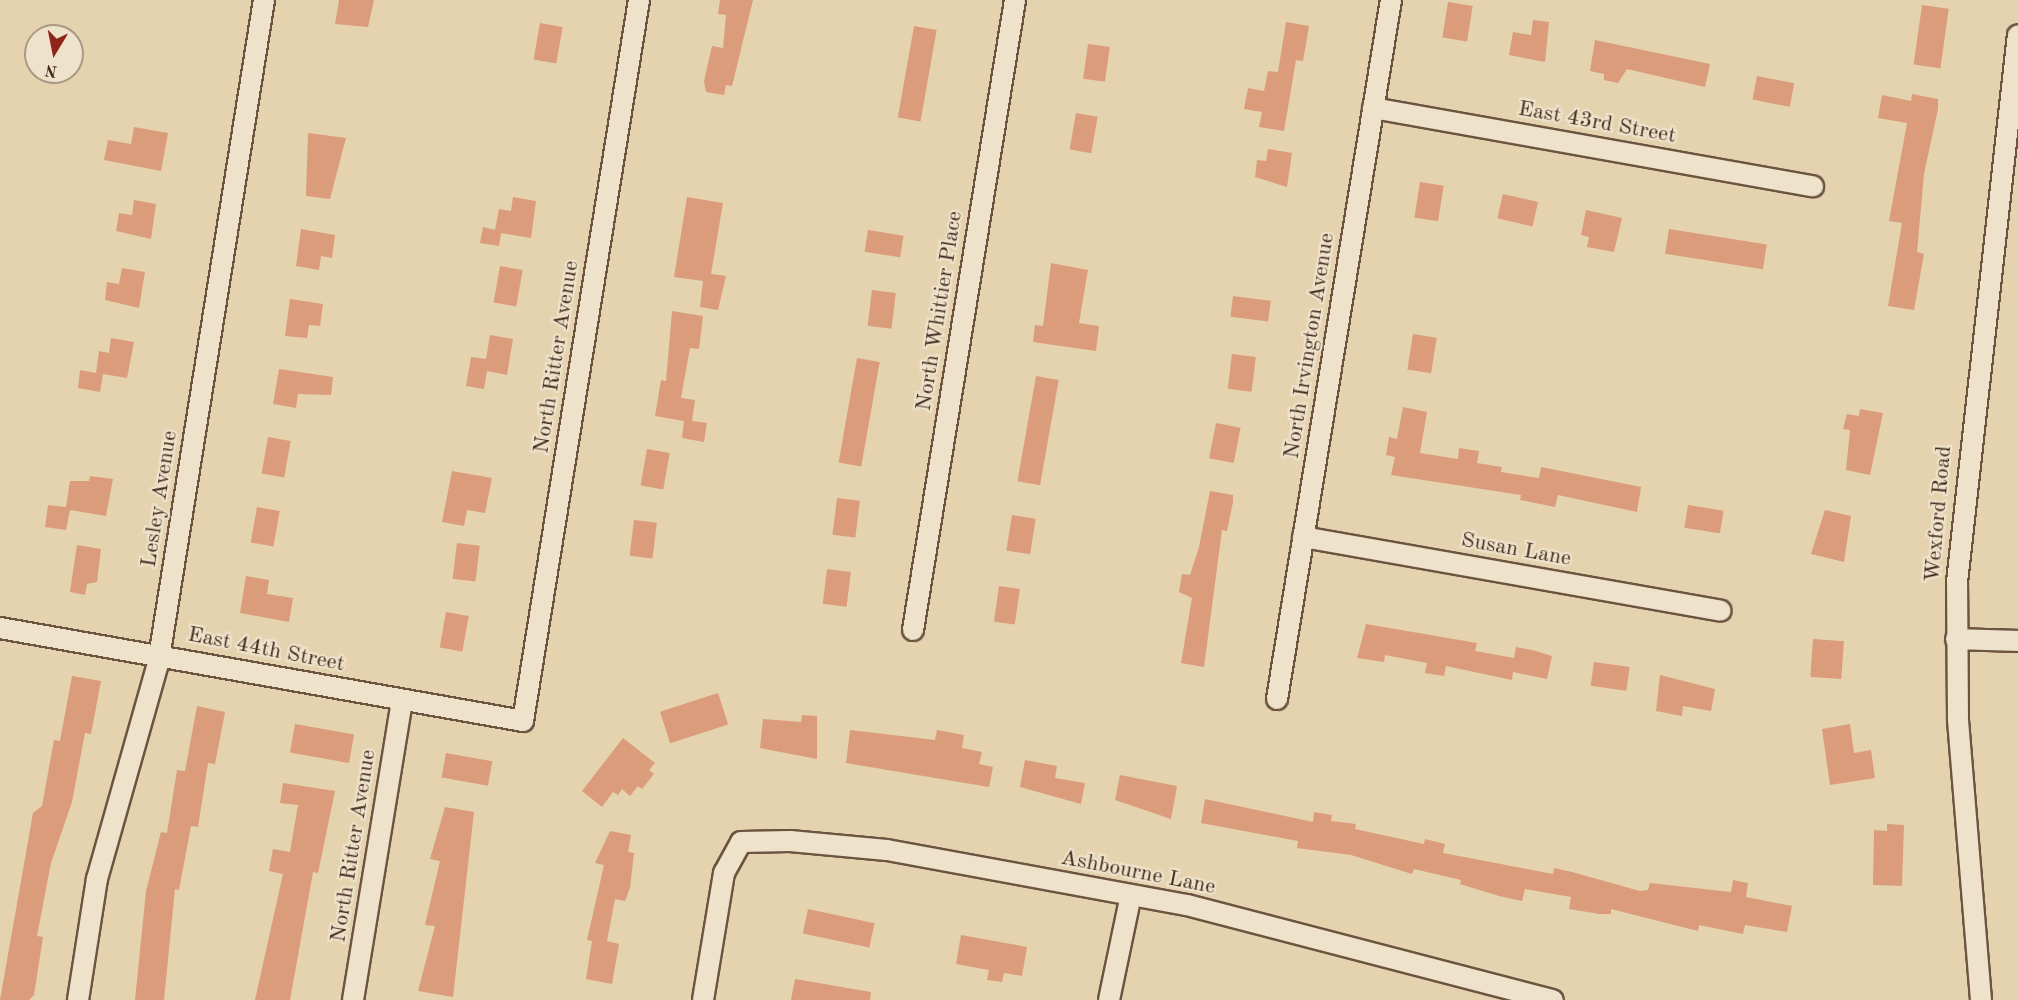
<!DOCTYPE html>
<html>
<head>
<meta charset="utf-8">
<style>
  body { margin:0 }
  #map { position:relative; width:2018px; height:1000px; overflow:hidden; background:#e5d3af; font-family:"Old Standard TT",serif }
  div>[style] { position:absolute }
  .building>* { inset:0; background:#da9c7b; transform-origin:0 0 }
  .roads { filter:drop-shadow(2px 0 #6c5441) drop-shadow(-2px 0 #6c5441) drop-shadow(0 2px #6c5441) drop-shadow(0 -2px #6c5441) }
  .street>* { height:20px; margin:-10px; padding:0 10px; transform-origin:10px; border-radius:10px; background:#eee2cb }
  span { translate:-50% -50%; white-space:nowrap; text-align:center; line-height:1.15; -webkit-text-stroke:4.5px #eee2cb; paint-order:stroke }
  .street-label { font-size:22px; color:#44291c }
  .north { position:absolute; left:24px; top:24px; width:60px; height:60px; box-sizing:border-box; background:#eee2cb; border:2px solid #aa9885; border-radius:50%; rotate:190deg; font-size:16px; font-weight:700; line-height:24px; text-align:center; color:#44291c }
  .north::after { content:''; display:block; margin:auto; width:21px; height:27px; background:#8f2418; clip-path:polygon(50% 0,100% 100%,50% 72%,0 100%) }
</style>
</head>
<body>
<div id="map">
  <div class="building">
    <div style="clip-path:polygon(339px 0,374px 0,368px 27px,335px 24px)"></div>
    <div style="clip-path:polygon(720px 0,753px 0,732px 86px,726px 85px,724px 95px,706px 92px,704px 81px,712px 46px,723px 48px,726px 15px,718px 14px)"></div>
    <div style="left:1448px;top:2px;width:25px;height:36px;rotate:9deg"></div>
    <div style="left:1922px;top:5px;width:27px;height:60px;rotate:8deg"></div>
    <div style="clip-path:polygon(1533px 20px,1549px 22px,1545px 62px,1509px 55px,1513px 32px,1531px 35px)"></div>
    <div style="clip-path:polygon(1286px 22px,1309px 26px,1303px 61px,1296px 60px,1284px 131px,1259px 127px,1262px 112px,1244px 109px,1248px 88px,1264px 91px,1268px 71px,1278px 72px)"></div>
    <div style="left:540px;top:23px;width:23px;height:37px;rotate:10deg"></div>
    <div style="left:914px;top:26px;width:23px;height:93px;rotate:10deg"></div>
    <div style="clip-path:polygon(1595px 40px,1710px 64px,1705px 87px,1627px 69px,1618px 83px,1604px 80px,1604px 74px,1590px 71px)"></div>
    <div style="left:1088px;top:44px;width:22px;height:35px;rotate:8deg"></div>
    <div style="left:1757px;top:76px;width:38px;height:24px;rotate:11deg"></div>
    <div style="clip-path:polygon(1912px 94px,1938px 99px,1938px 109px,1924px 174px,1917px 252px,1924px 254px,1914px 310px,1888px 306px,1902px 223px,1889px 221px,1907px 123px,1878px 118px,1882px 95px,1911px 101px)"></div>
    <div style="left:1076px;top:113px;width:22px;height:37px;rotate:10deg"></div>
    <div style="clip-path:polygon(134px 127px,168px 133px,161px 171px,104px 160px,108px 140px,131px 144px)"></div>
    <div style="clip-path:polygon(308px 133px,346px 138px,330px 199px,306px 196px)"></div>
    <div style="clip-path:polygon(1268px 149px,1292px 153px,1287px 187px,1255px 177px,1257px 160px,1266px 161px)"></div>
    <div style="left:1420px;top:182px;width:24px;height:36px;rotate:9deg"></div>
    <div style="left:1503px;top:194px;width:36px;height:25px;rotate:13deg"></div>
    <div style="clip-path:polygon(513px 197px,536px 201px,531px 238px,501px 233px,499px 246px,480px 243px,483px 227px,495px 230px,499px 209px,511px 211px)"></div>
    <div style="clip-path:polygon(687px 197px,723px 203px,711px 274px,726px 276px,718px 310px,700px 307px,703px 281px,674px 277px)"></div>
    <div style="clip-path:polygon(134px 200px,156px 204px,151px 239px,116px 231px,119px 213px,132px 215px)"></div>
    <div style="clip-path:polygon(1586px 210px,1622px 218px,1614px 252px,1587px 247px,1589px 237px,1581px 235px)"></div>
    <div style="clip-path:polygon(301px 229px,335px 235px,332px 258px,321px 256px,319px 270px,296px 266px)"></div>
    <div style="left:1669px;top:229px;width:99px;height:25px;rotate:9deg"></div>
    <div style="left:868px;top:230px;width:36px;height:22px;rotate:9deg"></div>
    <div style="clip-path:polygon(1051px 263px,1088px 270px,1079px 323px,1099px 326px,1096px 351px,1033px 342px,1035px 325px,1043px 326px)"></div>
    <div style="left:500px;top:266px;width:23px;height:37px;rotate:10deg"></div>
    <div style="clip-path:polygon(122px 268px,145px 272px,139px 308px,105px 300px,107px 282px,119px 284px)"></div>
    <div style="left:872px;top:290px;width:24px;height:36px;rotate:7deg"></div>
    <div style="left:1233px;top:296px;width:38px;height:21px;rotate:7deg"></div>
    <div style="clip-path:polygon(290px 299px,323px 304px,320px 326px,309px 325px,307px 338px,285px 336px)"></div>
    <div style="clip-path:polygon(672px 311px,703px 316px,699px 349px,690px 348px,681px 398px,695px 400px,692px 421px,707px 423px,704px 442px,682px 438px,684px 421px,655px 416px,661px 380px,666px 381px)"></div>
    <div style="left:1413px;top:334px;width:24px;height:36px;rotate:9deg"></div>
    <div style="clip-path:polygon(490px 335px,513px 339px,507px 375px,487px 371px,484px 389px,466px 386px,471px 357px,486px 359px)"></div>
    <div style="clip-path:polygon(111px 338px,134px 342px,127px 378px,103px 374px,100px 392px,78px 388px,80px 370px,96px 373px,99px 351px,109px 353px)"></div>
    <div style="left:1232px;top:354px;width:24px;height:35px;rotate:7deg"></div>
    <div style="left:857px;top:358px;width:23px;height:106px;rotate:10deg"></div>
    <div style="clip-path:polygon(279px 369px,333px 377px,331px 395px,298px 394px,296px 408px,273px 404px)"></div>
    <div style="left:1036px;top:376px;width:23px;height:107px;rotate:10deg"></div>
    <div style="clip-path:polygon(1403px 407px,1427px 412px,1420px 453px,1458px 459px,1459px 448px,1479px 451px,1477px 463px,1502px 467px,1501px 472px,1539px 478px,1541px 467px,1641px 487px,1637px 512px,1558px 495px,1555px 507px,1520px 500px,1521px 495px,1391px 475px,1395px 457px,1386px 455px,1389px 437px,1397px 439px)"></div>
    <div style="clip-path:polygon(1860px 409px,1883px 413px,1870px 475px,1846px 470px,1850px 430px,1843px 429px,1847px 414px,1859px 416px)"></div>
    <div style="left:1216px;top:423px;width:25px;height:36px;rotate:11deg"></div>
    <div style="left:268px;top:437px;width:23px;height:37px;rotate:10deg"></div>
    <div style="left:647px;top:449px;width:23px;height:37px;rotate:10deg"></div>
    <div style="clip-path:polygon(452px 471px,492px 478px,485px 513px,467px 510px,464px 526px,442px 522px)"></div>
    <div style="clip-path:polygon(90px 476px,113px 479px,106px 516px,70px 510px,66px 530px,45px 527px,48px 505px,66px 507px,70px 481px,89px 481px)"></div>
    <div style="clip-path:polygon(1210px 491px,1233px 495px,1233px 502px,1227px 531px,1222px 530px,1204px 667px,1181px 663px,1192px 598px,1179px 592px,1182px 574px,1190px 575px,1199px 547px)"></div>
    <div style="left:837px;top:498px;width:23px;height:37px;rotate:7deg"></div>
    <div style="left:1688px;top:505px;width:36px;height:23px;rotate:9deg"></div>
    <div style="left:257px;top:507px;width:23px;height:36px;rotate:10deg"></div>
    <div style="clip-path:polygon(1825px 510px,1851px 516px,1844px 562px,1811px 554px)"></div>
    <div style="left:1012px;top:515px;width:24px;height:36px;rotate:9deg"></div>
    <div style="left:634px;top:520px;width:23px;height:36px;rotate:7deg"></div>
    <div style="left:457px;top:543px;width:23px;height:36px;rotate:7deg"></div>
    <div style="clip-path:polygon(77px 545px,101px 549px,97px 582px,87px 584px,85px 595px,70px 592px)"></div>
    <div style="left:827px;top:569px;width:24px;height:35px;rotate:7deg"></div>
    <div style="clip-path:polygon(246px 576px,269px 580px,267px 594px,293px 598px,289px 622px,240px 613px)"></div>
    <div style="left:999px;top:586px;width:21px;height:36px;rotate:8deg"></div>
    <div style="left:446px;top:612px;width:23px;height:36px;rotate:10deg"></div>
    <div style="clip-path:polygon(1366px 624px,1477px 643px,1475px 651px,1514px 658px,1516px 647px,1532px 650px,1552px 656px,1547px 679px,1513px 672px,1512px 680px,1446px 666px,1444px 676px,1425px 673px,1427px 663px,1385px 655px,1384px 662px,1357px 658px)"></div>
    <div style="left:1813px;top:639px;width:31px;height:38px;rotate:4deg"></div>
    <div style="left:1594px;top:662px;width:36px;height:24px;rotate:8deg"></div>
    <div style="clip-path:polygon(1660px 675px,1715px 689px,1711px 711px,1683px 706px,1682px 716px,1656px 711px)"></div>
    <div style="clip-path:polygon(72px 676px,101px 681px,91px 734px,85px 733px,72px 802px,51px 863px,37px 936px,43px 937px,34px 995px,29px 1000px,0 1000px,33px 813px,42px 806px,54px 740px,60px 741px)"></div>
    <div style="left:718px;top:693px;width:33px;height:61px;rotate:72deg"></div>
    <div style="clip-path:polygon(197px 706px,225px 712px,215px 764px,208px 763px,198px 827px,191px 826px,179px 890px,175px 889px,164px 1000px,135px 1000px,146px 891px,161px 832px,167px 833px,177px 770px,185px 771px)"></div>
    <div style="clip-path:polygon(802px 715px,817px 716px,817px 759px,760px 748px,763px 719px,801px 722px)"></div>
    <div style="left:295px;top:724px;width:60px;height:29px;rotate:10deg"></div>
    <div style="clip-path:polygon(1850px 724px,1854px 753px,1871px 750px,1875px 778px,1830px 785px,1822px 729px)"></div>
    <div style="clip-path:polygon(850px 730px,935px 740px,937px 730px,964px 735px,962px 748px,982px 752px,979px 764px,993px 767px,989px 787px,846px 763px)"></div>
    <div style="clip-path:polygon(623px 738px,655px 763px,649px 770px,654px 774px,642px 789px,638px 786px,630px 796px,622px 789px,618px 795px,613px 792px,602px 807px,582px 791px)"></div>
    <div style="left:446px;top:753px;width:47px;height:25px;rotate:10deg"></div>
    <div style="clip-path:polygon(1025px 760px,1057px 766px,1055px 778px,1085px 783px,1081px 804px,1020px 787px)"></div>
    <div style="clip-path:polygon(1120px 775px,1177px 786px,1171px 819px,1115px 800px)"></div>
    <div style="clip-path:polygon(283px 783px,335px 791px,318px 873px,313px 872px,290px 1000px,255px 1000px,283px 874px,269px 871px,273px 849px,290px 852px,298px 805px,280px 803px)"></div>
    <div style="clip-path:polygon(1205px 799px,1313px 822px,1314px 812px,1332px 815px,1331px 821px,1356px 824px,1355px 829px,1424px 844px,1425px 839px,1445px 844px,1443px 853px,1553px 874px,1554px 868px,1572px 872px,1640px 891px,1648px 890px,1650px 883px,1731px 892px,1733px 880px,1748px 883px,1746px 897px,1792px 906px,1787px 932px,1745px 925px,1743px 934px,1699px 925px,1698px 931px,1611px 909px,1611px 914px,1600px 914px,1569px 909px,1571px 897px,1525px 889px,1522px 901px,1499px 896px,1460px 884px,1461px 880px,1414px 869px,1412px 874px,1351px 855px,1297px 848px,1298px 841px,1201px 823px)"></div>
    <div style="clip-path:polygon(445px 807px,474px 812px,453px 997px,418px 991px,435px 926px,425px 925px,440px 861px,430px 859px)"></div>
    <div style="clip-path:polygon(1887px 824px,1904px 825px,1902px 886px,1873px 885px,1874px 830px,1887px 831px)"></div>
    <div style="clip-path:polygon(610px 831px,631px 835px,628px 852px,634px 853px,630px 888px,625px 901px,615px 899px,607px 941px,619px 944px,612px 984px,586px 979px,592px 941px,587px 940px,604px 865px,595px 863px)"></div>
    <div style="left:808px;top:909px;width:68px;height:25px;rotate:12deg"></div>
    <div style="clip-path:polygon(961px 935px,1027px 947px,1022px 976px,1004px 973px,1002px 982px,987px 980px,989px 970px,956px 964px)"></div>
    <div style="clip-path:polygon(795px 979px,871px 992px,870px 1000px,791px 1000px)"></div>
  </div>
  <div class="roads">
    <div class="street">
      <div style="left:1373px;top:108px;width:447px;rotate:10.1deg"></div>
      <div style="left:1303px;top:537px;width:424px;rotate:10deg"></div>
      <div style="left:0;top:628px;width:531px;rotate:10.08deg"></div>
      <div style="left:523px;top:721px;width:730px;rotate:-80.86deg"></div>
      <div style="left:913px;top:630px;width:638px;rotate:-80.8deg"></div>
      <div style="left:1956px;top:639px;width:62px;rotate:1.8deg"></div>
      <div style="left:1277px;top:699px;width:708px;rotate:-80.74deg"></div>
      <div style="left:78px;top:1000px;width:122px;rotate:-81.1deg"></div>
      <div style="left:97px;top:879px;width:223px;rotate:-74.2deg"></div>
      <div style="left:158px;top:664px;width:672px;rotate:-80.93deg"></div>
      <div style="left:353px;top:1000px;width:304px;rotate:-80.7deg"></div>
      <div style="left:703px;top:1000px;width:129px;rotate:-80.6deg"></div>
      <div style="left:724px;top:873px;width:35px;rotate:-61deg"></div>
      <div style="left:741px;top:842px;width:49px;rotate:-1.2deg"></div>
      <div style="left:790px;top:841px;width:97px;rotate:5.3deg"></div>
      <div style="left:887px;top:850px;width:305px;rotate:10.4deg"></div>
      <div style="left:1187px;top:905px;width:378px;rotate:14.6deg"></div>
      <div style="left:1109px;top:1000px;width:107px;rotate:-78.2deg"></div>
      <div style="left:1981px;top:1000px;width:283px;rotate:-94.7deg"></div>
      <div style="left:1958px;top:718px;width:136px;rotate:-90.4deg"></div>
      <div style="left:1957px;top:582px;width:550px;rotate:-83.64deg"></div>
    </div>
  </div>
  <div class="street-label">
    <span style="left:1597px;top:123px;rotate:10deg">East 43rd Street</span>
    <span style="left:940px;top:311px;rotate:-81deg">North Whittier Place</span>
    <span style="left:1310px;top:346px;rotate:-81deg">North Irvington Avenue</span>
    <span style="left:557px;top:357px;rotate:-81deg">North Ritter Avenue</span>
    <span style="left:160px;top:499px;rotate:-81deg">Lesley Avenue</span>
    <span style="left:1939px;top:514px;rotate:-85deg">Wexford Road</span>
    <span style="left:1516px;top:550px;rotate:10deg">Susan Lane</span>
    <span style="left:266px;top:650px;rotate:11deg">East 44th Street</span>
    <span style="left:354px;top:846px;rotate:-81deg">North Ritter Avenue</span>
    <span style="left:1138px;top:873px;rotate:11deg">Ashbourne Lane</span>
  </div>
  <div class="north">N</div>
</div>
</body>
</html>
